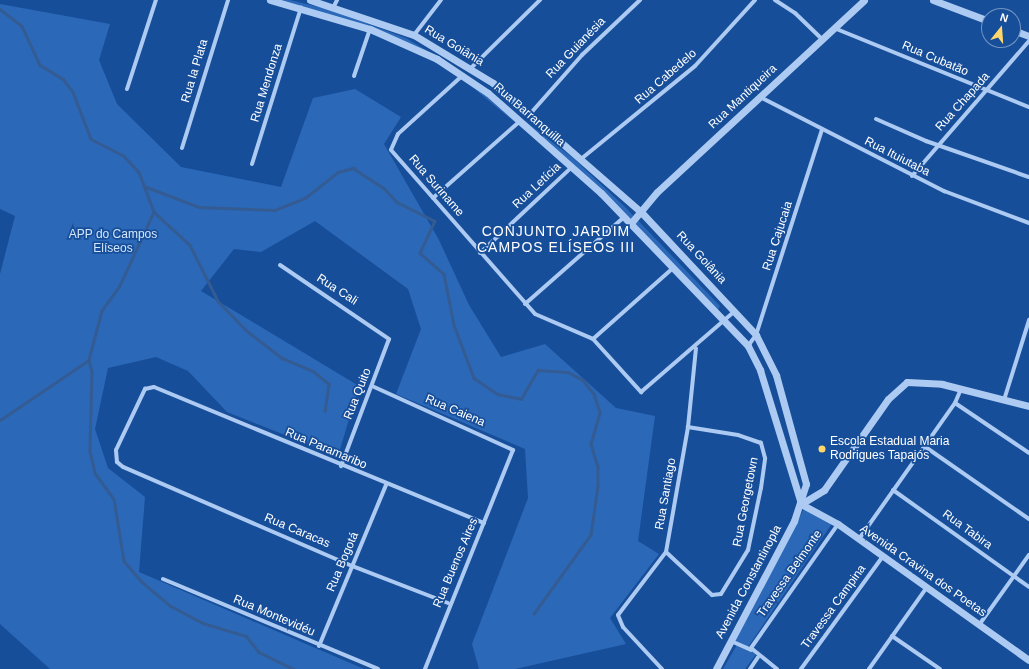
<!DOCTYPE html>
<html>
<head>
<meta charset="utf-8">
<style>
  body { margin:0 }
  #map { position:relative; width:1029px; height:669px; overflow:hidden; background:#174e9a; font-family:Arial,sans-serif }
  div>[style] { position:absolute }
  .green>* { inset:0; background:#2b68b8 }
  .stream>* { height:2.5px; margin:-1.25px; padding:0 1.25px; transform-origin:1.25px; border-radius:1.25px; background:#345c93 }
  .minor>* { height:4px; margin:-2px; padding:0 2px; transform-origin:2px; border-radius:2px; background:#adcbf2 }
  .tertiary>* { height:7px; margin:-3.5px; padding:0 3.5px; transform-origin:3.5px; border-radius:3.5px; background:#adcbf2 }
  .dots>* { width:11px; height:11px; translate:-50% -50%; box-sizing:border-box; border:2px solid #174e9a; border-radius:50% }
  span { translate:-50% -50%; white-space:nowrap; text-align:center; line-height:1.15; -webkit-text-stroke:3.5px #174e9a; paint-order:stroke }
  .street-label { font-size:12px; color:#fff }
  .park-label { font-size:12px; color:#d4e6fc }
  .poi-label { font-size:12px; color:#fff }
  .left { translate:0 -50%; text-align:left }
  .quarter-label { font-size:14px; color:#fff; letter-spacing:1px }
  .north { position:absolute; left:981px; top:8px; width:40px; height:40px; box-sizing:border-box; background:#174e9a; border:1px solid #7495c2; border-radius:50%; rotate:17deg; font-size:11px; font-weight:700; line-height:16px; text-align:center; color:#fff }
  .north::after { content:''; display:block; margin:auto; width:14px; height:18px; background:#ffd76d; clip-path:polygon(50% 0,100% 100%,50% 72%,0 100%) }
</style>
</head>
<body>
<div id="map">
  <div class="green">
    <div style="clip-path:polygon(265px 0,290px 0,327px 9px,406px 38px,456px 68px,573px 158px,625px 207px,720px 306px,717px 311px,621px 210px,454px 72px,404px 42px)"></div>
    <div style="clip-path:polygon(0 4px,110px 24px,99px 60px,117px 104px,181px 167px,281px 187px,313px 98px,355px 89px,401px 117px,384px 144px,439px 240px,469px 305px,501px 357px,545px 344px,616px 408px,655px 416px,638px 541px,659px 554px,610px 618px,626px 644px,515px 669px,479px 669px,472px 644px,528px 498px,525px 449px,396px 394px,421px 329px,408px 289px,315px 221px,261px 252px,234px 249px,201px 291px,359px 386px,338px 456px,227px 412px,188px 371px,156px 357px,108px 368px,95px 429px,108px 468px,145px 497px,139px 572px,364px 669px,50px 669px,0 624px,0 274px,15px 216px,0 209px)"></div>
    <div style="clip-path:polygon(807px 503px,833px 522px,748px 647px,757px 653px,745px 669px,723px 669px,738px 643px,735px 640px)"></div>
  </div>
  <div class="stream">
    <div style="left:0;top:9px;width:28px;rotate:38deg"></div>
    <div style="left:22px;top:26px;width:43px;rotate:65.2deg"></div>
    <div style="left:40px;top:65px;width:27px;rotate:31deg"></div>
    <div style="left:63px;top:79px;width:16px;rotate:52deg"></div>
    <div style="left:73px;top:92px;width:50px;rotate:69deg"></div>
    <div style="left:91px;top:139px;width:37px;rotate:27deg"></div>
    <div style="left:124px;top:156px;width:22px;rotate:47deg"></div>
    <div style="left:139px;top:172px;width:43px;rotate:69.4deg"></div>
    <div style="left:154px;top:212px;width:49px;rotate:42.5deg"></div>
    <div style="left:190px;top:245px;width:63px;rotate:63.4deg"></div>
    <div style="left:218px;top:301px;width:40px;rotate:46deg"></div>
    <div style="left:246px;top:330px;width:46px;rotate:37.9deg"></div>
    <div style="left:282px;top:358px;width:34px;rotate:23deg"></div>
    <div style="left:313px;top:371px;width:21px;rotate:39deg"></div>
    <div style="left:329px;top:384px;width:27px;rotate:98deg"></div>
    <div style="left:144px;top:186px;width:59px;rotate:20.9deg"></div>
    <div style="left:199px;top:207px;width:76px;rotate:2.3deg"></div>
    <div style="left:275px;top:210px;width:32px;rotate:-22deg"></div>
    <div style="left:305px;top:198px;width:42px;rotate:-38.2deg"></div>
    <div style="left:338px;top:172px;width:16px;rotate:-15deg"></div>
    <div style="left:353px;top:168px;width:37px;rotate:33deg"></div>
    <div style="left:384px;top:188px;width:19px;rotate:47deg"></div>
    <div style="left:397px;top:202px;width:42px;rotate:26.6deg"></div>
    <div style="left:435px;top:221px;width:35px;rotate:115deg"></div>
    <div style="left:420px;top:253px;width:32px;rotate:41deg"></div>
    <div style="left:444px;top:274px;width:52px;rotate:78.9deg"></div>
    <div style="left:454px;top:325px;width:57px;rotate:69.3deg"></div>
    <div style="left:474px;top:378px;width:29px;rotate:34deg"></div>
    <div style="left:498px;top:394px;width:24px;rotate:12deg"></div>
    <div style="left:521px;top:399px;width:34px;rotate:-60deg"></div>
    <div style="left:538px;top:370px;width:30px;rotate:4deg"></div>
    <div style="left:568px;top:372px;width:17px;rotate:28deg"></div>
    <div style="left:583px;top:380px;width:18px;rotate:52deg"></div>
    <div style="left:594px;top:394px;width:20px;rotate:72deg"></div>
    <div style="left:600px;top:413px;width:32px;rotate:106deg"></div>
    <div style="left:591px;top:444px;width:24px;rotate:73deg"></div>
    <div style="left:598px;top:467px;width:19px;rotate:90deg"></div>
    <div style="left:598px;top:486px;width:49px;rotate:98.1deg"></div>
    <div style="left:591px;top:535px;width:97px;rotate:125.8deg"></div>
    <div style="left:154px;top:212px;width:81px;rotate:114.7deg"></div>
    <div style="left:120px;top:286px;width:31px;rotate:126deg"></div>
    <div style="left:102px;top:311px;width:51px;rotate:104.9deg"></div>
    <div style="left:89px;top:360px;width:12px;rotate:76deg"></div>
    <div style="left:92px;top:372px;width:79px;rotate:91.5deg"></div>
    <div style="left:90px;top:451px;width:23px;rotate:77deg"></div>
    <div style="left:95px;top:473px;width:32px;rotate:54deg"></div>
    <div style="left:114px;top:499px;width:63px;rotate:80.8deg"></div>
    <div style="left:124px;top:561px;width:28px;rotate:49deg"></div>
    <div style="left:142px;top:582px;width:38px;rotate:40deg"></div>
    <div style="left:171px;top:606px;width:36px;rotate:28deg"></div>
    <div style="left:203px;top:623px;width:45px;rotate:16.8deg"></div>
    <div style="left:246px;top:636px;width:21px;rotate:51deg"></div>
    <div style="left:259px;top:652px;width:39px;rotate:26deg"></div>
    <div style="left:0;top:420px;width:107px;rotate:-34deg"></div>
  </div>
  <div class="minor">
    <div style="left:775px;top:0;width:24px;rotate:33deg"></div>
    <div style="left:795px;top:13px;width:36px;rotate:44deg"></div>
    <div style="left:334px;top:6px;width:7px;rotate:-63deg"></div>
    <div style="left:834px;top:28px;width:210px;rotate:22.1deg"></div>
    <div style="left:414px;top:35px;width:44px;rotate:-52.4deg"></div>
    <div style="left:471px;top:68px;width:97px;rotate:-44.6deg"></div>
    <div style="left:463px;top:75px;width:88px;rotate:137.8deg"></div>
    <div style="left:398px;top:134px;width:17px;rotate:114deg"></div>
    <div style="left:391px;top:150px;width:218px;rotate:48.7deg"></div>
    <div style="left:535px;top:314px;width:63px;rotate:23.3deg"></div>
    <div style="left:593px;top:339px;width:72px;rotate:47.8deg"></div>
    <div style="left:641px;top:392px;width:124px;rotate:-40.8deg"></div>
    <div style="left:354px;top:76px;width:50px;rotate:-71.2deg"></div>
    <div style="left:127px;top:89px;width:94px;rotate:-72deg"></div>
    <div style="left:760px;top:97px;width:207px;rotate:27.1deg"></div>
    <div style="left:944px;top:191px;width:91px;rotate:20.6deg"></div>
    <div style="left:530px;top:114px;width:79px;rotate:-48.6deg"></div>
    <div style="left:582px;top:55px;width:80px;rotate:-43.5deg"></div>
    <div style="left:876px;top:119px;width:55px;rotate:23.7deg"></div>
    <div style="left:926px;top:141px;width:109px;rotate:19.3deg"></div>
    <div style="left:182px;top:148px;width:155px;rotate:-72.7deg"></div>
    <div style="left:581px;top:159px;width:147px;rotate:-39.2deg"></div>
    <div style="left:695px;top:66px;width:89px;rotate:-47.7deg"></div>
    <div style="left:252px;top:164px;width:164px;rotate:-72.6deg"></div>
    <div style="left:912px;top:176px;width:179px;rotate:-49.1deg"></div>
    <div style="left:433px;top:198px;width:116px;rotate:-41.5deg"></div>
    <div style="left:480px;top:253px;width:126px;rotate:-43.1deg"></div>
    <div style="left:280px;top:265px;width:132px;rotate:34.2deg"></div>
    <div style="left:389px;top:339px;width:136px;rotate:110.7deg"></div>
    <div style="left:525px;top:304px;width:132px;rotate:-41.3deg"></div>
    <div style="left:593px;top:339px;width:107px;rotate:-41.6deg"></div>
    <div style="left:748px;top:346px;width:14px;rotate:-54deg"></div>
    <div style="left:756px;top:335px;width:215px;rotate:-72.2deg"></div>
    <div style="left:372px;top:386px;width:155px;rotate:24.4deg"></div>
    <div style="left:513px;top:450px;width:236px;rotate:111.9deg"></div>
    <div style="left:1004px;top:400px;width:84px;rotate:-72.6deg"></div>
    <div style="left:955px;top:403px;width:89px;rotate:34deg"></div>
    <div style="left:924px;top:446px;width:128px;rotate:34.8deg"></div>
    <div style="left:893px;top:490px;width:167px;rotate:35.5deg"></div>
    <div style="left:859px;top:539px;width:166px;rotate:-54.8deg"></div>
    <div style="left:955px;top:403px;width:15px;rotate:-67deg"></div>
    <div style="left:666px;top:552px;width:63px;rotate:43.1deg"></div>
    <div style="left:712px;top:595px;width:9px;rotate:-6deg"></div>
    <div style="left:721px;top:594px;width:52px;rotate:-58.5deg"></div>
    <div style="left:748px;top:550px;width:63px;rotate:-78.2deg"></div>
    <div style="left:761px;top:488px;width:30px;rotate:-82deg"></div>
    <div style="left:765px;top:458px;width:16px;rotate:-105deg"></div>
    <div style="left:761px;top:443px;width:24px;rotate:-161deg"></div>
    <div style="left:738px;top:435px;width:51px;rotate:-170.9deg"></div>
    <div style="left:163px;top:579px;width:233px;rotate:22.7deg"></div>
    <div style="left:448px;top:603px;width:103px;rotate:-158.9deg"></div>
    <div style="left:352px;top:566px;width:249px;rotate:-156.6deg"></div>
    <div style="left:123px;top:467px;width:8px;rotate:-140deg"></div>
    <div style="left:117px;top:462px;width:12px;rotate:-95deg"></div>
    <div style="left:116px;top:450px;width:68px;rotate:-64.6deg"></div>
    <div style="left:145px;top:389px;width:9px;rotate:-13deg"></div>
    <div style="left:154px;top:387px;width:357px;rotate:22.4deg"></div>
    <div style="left:979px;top:625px;width:86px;rotate:-54.5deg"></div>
    <div style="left:892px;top:636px;width:58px;rotate:34.5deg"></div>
    <div style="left:731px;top:641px;width:22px;rotate:24deg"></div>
    <div style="left:319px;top:646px;width:174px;rotate:-67.4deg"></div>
    <div style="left:662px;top:669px;width:57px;rotate:-132.9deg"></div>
    <div style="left:623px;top:627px;width:13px;rotate:-113deg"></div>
    <div style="left:618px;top:615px;width:79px;rotate:-52.7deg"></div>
    <div style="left:666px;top:552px;width:127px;rotate:-80deg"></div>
    <div style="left:688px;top:427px;width:79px;rotate:-84.2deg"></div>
    <div style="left:750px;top:669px;width:14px;rotate:-56deg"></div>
    <div style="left:777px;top:669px;width:33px;rotate:-141deg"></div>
    <div style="left:751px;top:648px;width:151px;rotate:-54.9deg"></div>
    <div style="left:801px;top:669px;width:140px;rotate:-54deg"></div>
    <div style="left:869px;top:669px;width:100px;rotate:-54.7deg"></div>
  </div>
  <div class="tertiary">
    <div style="left:270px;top:0;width:104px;rotate:16.2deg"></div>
    <div style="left:370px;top:29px;width:73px;rotate:24.1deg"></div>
    <div style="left:437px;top:59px;width:61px;rotate:33.7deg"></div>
    <div style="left:488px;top:93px;width:151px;rotate:41.5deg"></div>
    <div style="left:601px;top:193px;width:212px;rotate:46.1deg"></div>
    <div style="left:748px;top:346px;width:27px;rotate:63deg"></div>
    <div style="left:760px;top:370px;width:139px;rotate:72.9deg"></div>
    <div style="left:310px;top:0;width:110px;rotate:18.6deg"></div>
    <div style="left:414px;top:35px;width:92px;rotate:31.3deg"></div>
    <div style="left:493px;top:83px;width:198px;rotate:41.1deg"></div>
    <div style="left:642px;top:213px;width:167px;rotate:46.9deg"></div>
    <div style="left:756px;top:335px;width:45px;rotate:63.4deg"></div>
    <div style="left:776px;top:375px;width:113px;rotate:74.6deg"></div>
    <div style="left:806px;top:484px;width:39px;rotate:108deg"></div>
    <div style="left:794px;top:521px;width:167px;rotate:117.8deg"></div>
    <div style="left:933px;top:0;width:60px;rotate:20.6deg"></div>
    <div style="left:1013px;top:30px;width:17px;rotate:21deg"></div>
    <div style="left:631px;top:223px;width:40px;rotate:-50deg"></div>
    <div style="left:657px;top:192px;width:282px;rotate:-42.8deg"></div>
    <div style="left:801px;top:504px;width:27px;rotate:-31deg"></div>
    <div style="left:824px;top:490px;width:111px;rotate:-54.9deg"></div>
    <div style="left:888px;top:399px;width:25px;rotate:-42deg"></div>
    <div style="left:907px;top:382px;width:35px;rotate:3deg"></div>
    <div style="left:942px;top:384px;width:90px;rotate:14.2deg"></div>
    <div style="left:801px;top:504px;width:42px;rotate:28.4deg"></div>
    <div style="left:838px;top:524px;width:234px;rotate:35.5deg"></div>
  </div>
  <div class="dots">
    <div style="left:822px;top:449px;background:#ffd76d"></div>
  </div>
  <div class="street-label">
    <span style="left:454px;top:46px;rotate:31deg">Rua Goiânia</span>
    <span style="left:576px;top:48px;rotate:-46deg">Rua Guianésia</span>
    <span style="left:935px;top:59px;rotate:23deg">Rua Cubatão</span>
    <span style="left:195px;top:71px;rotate:-73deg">Rua la Plata</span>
    <span style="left:666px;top:77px;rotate:-41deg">Rua Cabedelo</span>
    <span style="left:267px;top:83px;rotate:-73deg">Rua Mendonza</span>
    <span style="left:743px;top:97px;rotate:-43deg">Rua Mantiqueira</span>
    <span style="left:963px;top:102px;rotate:-48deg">Rua Chapada</span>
    <span style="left:529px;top:115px;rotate:41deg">Rua Barranquilla</span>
    <span style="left:897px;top:157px;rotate:27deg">Rua Ituiutaba</span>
    <span style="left:436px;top:186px;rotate:49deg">Rua Suriname</span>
    <span style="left:537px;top:186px;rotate:-43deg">Rua Letícia</span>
    <span style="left:778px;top:236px;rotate:-72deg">Rua Cajucaia</span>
    <span style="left:701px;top:258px;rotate:47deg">Rua Goiânia</span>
    <span style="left:337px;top:290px;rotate:33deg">Rua Cali</span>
    <span style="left:358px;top:394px;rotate:-68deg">Rua Quito</span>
    <span style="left:455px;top:411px;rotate:23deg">Rua Caiena</span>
    <span style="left:326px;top:449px;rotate:23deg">Rua Paramaribo</span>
    <span style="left:666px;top:494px;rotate:-80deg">Rua Santiago</span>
    <span style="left:746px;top:502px;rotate:-79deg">Rua Georgetown</span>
    <span style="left:967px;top:530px;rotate:36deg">Rua Tabira</span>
    <span style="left:297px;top:531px;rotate:23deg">Rua Caracas</span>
    <span style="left:343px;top:562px;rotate:-67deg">Rua Bogotá</span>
    <span style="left:456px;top:563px;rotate:-67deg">Rua Buenos Aires</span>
    <span style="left:923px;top:571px;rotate:35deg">Avenida Cravina dos Poetas</span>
    <span style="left:790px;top:574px;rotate:-55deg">Travessa Belmonte</span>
    <span style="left:749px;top:582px;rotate:-62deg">Avenida Constantinopla</span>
    <span style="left:834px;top:607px;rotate:-54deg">Travessa Campina</span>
    <span style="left:274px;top:616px;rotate:23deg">Rua Montevidéu</span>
  </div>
  <div class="park-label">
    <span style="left:113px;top:242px">APP do Campos<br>Elíseos</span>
  </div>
  <div class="poi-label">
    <span class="left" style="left:830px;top:449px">Escola Estadual Maria<br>Rodrigues Tapajós</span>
  </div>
  <div class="quarter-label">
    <span style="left:556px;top:239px">CONJUNTO JARDIM<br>CAMPOS ELÍSEOS III</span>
  </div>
  <div class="north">N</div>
</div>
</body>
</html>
